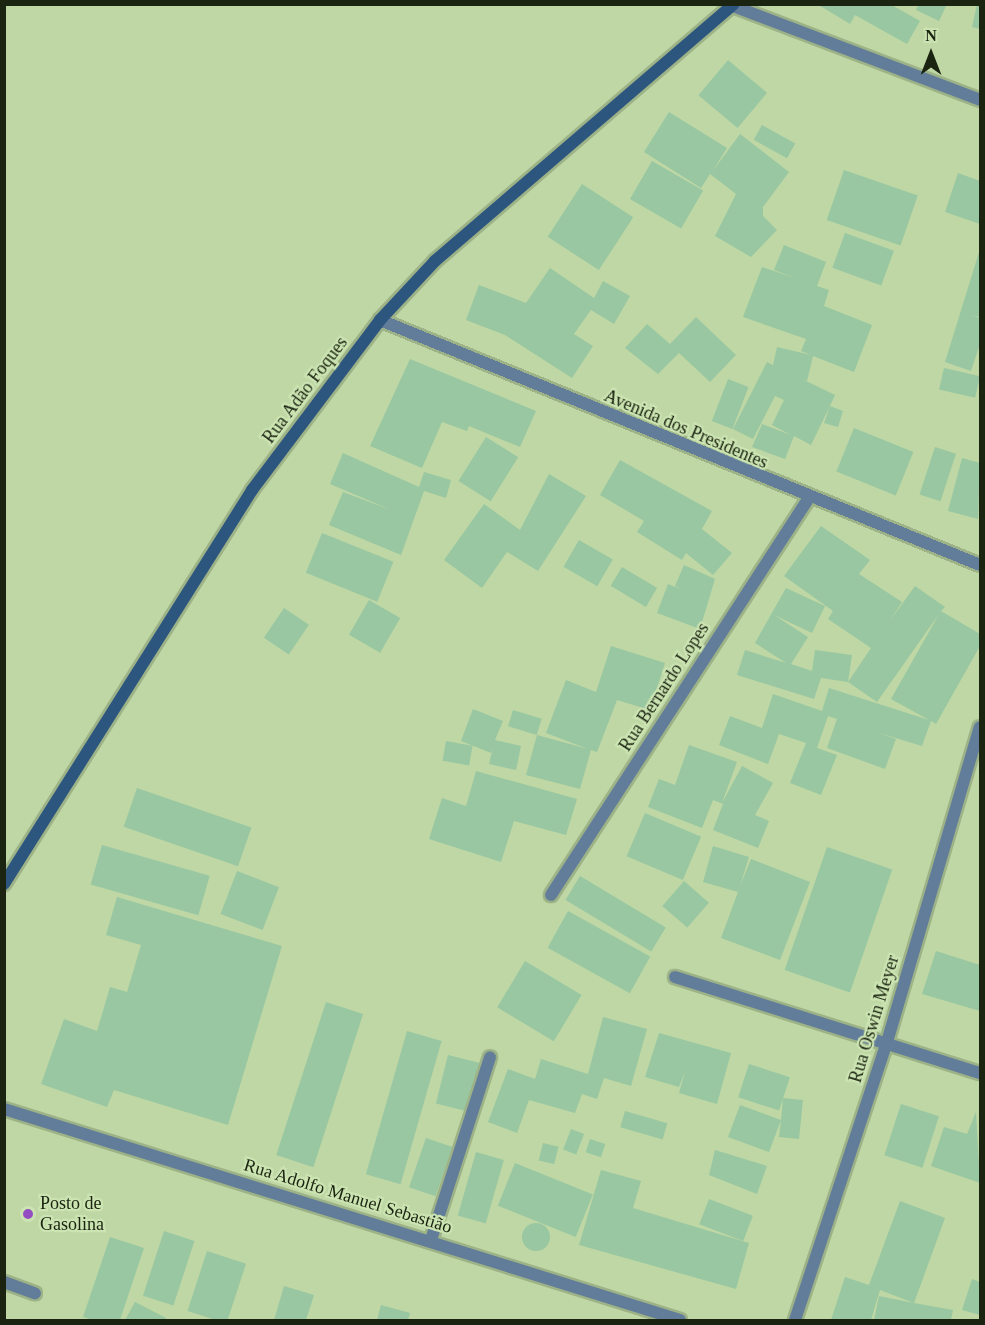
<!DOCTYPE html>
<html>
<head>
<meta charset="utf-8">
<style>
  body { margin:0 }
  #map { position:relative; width:985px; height:1325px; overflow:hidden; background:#bed7a5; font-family:"Times New Roman",serif }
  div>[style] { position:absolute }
  .building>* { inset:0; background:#99c7a1; transform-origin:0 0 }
  .round { border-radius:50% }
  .roads { filter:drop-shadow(2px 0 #9db387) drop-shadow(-2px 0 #9db387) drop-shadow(0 2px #9db387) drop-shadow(0 -2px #9db387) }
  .service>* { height:12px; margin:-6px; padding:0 6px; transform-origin:6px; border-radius:6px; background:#627d99 }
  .minor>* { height:12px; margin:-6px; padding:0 6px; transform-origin:6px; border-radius:6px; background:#627d99 }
  .secondary>* { height:12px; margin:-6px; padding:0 6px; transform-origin:6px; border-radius:6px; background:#2d567e }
  .dots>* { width:16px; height:16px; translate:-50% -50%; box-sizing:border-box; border:3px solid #cbe4b2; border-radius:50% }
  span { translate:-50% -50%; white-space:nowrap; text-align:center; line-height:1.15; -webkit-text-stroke:4.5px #cbe4b2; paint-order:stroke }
  .street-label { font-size:18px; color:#1b2411 }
  .poi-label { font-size:18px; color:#1b2411 }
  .left { translate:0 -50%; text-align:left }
  .frame { position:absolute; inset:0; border:6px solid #1b2411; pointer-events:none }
  .north { position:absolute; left:901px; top:24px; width:60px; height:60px; -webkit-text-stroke:4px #cbe4b2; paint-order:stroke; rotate:0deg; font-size:16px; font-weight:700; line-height:24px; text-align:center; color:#1b2411 }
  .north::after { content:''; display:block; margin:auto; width:21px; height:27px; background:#1b2411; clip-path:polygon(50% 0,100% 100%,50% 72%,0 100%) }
</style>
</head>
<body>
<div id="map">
  <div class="building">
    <div style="clip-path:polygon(817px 4px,890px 4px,920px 21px,907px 44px,855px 15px,850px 24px)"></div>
    <div style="clip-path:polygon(919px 4px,947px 4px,939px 21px,916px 10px)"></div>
    <div style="clip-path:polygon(977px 4px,980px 4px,980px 29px,972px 27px)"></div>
    <div style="left:728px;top:60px;width:51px;height:46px;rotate:40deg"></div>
    <div style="clip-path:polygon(669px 112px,727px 148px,712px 172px,740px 134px,789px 172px,763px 207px,763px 216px,777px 230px,751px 257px,715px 236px,736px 194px,710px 174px,701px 188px,644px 152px)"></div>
    <div style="left:762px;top:125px;width:38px;height:17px;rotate:29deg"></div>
    <div style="left:652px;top:161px;width:59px;height:44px;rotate:30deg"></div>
    <div style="left:844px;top:170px;width:78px;height:53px;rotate:19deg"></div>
    <div style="clip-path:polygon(958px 173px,980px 181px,980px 224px,945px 212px)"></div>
    <div style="left:582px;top:184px;width:61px;height:63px;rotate:33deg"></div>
    <div style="left:845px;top:233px;width:52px;height:37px;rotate:20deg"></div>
    <div style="clip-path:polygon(784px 245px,826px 262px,817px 286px,829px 290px,824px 306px,872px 325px,854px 372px,813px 356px,807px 381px,802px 379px,835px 395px,830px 406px,843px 411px,838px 427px,824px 423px,830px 406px,811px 445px,794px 436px,785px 459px,752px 447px,762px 424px,791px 435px,772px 425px,784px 400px,775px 396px,753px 439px,733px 429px,767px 362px,773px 365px,777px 347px,811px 355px,801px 351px,806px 339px,743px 317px,762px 267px,798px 279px,774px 270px)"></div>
    <div style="clip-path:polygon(980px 249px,980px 317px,971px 315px,980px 318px,980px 344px,971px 371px,945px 362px)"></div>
    <div style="clip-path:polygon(550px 268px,594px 298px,603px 281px,630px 296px,614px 324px,591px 310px,574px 334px,593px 346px,572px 378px,505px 335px,466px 320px,479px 285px,526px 303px)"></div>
    <div style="clip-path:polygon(696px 317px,736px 355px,710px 382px,679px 353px,658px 374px,625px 348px,647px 324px,670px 344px)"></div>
    <div style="clip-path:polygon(410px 359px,536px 411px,520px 447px,469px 426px,467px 431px,442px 422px,422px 468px,370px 446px)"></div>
    <div style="left:944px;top:368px;width:37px;height:22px;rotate:13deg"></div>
    <div style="left:728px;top:379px;width:22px;height:45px;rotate:21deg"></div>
    <div style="left:854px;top:428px;width:64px;height:47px;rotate:22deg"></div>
    <div style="left:486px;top:437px;width:38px;height:52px;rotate:32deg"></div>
    <div style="left:935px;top:447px;width:22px;height:50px;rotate:18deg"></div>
    <div style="clip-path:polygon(343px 453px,419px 487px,424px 472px,451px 480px,446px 498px,424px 491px,401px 555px,329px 525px,343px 492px,391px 510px,330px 484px)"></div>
    <div style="clip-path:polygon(962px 458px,980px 463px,978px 519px,948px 511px)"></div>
    <div style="clip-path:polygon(620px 460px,712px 511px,702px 529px,732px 553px,713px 575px,686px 553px,682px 560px,637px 532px,644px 521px,600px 495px)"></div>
    <div style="clip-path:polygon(549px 474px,586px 496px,538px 571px,507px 552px,482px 588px,444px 560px,484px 504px,520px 530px)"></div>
    <div style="clip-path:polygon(821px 526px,870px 560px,859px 574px,902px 602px,889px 622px,915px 586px,945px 607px,941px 611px,980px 634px,980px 646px,936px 724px,931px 721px,922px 746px,879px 733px,896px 739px,885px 769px,827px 748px,837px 719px,828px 716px,817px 748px,837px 755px,821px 795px,790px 783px,806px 743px,779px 734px,768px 764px,719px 745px,730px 716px,762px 728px,773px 694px,822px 711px,829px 688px,929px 720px,891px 699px,939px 614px,877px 702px,848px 682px,821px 678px,814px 699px,737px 675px,745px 650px,786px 663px,755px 643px,786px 588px,825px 606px,812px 633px,774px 615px,808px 637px,791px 664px,812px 671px,815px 650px,852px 655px,848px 682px,871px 648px,828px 619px,833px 611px,784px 576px)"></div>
    <div style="left:322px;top:533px;width:77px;height:43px;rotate:22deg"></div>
    <div style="left:579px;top:540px;width:39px;height:31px;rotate:30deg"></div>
    <div style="clip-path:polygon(684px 565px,715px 579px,700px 629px,657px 613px,668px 584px,683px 590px,675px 586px)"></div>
    <div style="left:622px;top:567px;width:41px;height:22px;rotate:31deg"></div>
    <div style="left:369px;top:600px;width:36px;height:40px;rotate:30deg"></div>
    <div style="left:284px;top:608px;width:30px;height:36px;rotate:34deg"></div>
    <div style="clip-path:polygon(611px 646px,665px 663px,650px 710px,617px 700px,597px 752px,591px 750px,580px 789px,526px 775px,537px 735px,588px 749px,546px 733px,566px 680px,596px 692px)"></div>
    <div style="clip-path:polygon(473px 709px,503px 721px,495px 740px,521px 746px,516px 770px,489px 764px,493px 747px,491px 753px,461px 741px)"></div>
    <div style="left:513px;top:710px;width:30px;height:17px;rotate:17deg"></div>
    <div style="left:446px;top:741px;width:27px;height:20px;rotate:10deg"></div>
    <div style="clip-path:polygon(689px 745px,737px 762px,722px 803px,742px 766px,773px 783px,755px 815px,769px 821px,758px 848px,713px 830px,723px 804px,713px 800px,702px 828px,648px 807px,659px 779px,675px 785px)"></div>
    <div style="clip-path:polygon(476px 771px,577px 799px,566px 835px,514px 821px,501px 862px,429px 839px,442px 798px,466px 806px)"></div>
    <div style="left:137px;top:788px;width:121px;height:41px;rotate:19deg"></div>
    <div style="left:645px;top:813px;width:61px;height:47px;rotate:23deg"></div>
    <div style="left:102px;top:845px;width:112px;height:41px;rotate:16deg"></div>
    <div style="clip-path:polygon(713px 846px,749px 857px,740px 886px,751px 859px,810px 882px,780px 960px,721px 938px,738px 892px,703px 882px)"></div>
    <div style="left:827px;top:847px;width:69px;height:130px;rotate:19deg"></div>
    <div style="left:237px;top:871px;width:45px;height:46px;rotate:21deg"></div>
    <div style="left:580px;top:876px;width:100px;height:28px;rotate:31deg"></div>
    <div style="left:684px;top:881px;width:33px;height:33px;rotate:41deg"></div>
    <div style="clip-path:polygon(117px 897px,282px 946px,228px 1125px,114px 1090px,107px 1107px,41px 1084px,64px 1019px,97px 1031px,110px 987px,127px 992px,141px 945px,106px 935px)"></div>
    <div style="left:568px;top:911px;width:94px;height:42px;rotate:29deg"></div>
    <div style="clip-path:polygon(936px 951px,980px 965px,980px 1011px,922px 994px)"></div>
    <div style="left:525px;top:961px;width:66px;height:54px;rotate:31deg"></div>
    <div style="left:326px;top:1002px;width:39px;height:161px;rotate:18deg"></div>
    <div style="clip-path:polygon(603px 1017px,647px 1029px,631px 1086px,604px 1078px,597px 1099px,582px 1094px,575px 1113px,529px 1100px,517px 1133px,488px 1122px,508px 1069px,535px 1079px,541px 1059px,588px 1074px)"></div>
    <div style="left:407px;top:1031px;width:36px;height:149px;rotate:16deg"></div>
    <div style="clip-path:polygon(659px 1033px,731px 1053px,717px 1104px,679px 1093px,685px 1072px,679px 1087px,645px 1077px)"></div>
    <div style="left:448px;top:1055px;width:33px;height:50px;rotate:14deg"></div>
    <div style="left:749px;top:1064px;width:43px;height:35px;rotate:18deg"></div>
    <div style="clip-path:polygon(783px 1098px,803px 1100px,799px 1139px,779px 1137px,781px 1120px,769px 1152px,728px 1137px,740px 1105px,781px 1120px)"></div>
    <div style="left:901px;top:1104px;width:40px;height:54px;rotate:18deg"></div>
    <div style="left:625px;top:1111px;width:44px;height:17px;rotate:16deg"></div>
    <div style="clip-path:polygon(976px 1112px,980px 1183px,931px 1166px,944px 1127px,967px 1134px)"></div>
    <div style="left:571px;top:1129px;width:14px;height:22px;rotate:21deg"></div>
    <div style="left:426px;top:1138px;width:28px;height:52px;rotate:19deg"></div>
    <div style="left:590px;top:1139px;width:16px;height:14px;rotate:18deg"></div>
    <div style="left:543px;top:1143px;width:16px;height:18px;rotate:14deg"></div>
    <div style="clip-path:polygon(715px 1150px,767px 1166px,757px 1194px,709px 1175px)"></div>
    <div style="left:476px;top:1152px;width:29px;height:66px;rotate:16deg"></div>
    <div style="left:515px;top:1163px;width:84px;height:46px;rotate:22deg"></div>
    <div style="clip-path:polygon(601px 1170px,641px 1181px,633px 1208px,749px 1243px,736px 1289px,579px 1245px)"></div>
    <div style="left:709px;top:1199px;width:47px;height:27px;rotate:21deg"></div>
    <div style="clip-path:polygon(900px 1201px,945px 1218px,914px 1303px,953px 1310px,951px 1320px,874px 1320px,879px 1296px,914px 1303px,880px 1290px,871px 1320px,831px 1320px,845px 1277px,869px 1285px)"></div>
    <div class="round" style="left:522px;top:1223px;width:28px;height:28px"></div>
    <div style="left:164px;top:1231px;width:32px;height:68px;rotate:18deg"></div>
    <div style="clip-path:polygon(110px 1237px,144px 1248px,120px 1320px,93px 1320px,83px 1317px)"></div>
    <div style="left:207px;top:1251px;width:41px;height:63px;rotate:18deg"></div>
    <div style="clip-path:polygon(972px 1279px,980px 1282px,980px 1315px,962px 1310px)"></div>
    <div style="clip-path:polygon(284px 1286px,314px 1295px,306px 1320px,274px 1320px)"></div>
    <div style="clip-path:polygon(135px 1302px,166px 1318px,165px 1320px,125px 1320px)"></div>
    <div style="clip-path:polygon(381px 1305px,410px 1313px,408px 1320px,377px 1320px)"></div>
  </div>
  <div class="roads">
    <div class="service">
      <div style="left:4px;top:1282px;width:33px;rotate:20deg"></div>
    </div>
    <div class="minor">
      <div style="left:733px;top:6px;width:264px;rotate:20.8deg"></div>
      <div style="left:380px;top:320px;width:648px;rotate:22.21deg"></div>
      <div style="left:551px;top:895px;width:472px;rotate:-57deg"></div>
      <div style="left:675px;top:977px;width:320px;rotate:17.5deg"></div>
      <div style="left:4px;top:1109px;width:708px;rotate:17.33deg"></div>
      <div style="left:431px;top:1240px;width:192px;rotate:-72.1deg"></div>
      <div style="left:795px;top:1320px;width:293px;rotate:-71.7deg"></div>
      <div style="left:887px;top:1042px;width:328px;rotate:-73.6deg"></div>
    </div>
    <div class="secondary">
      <div style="left:4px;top:884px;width:466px;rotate:-57.8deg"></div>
      <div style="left:252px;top:490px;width:213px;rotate:-53deg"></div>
      <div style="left:380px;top:320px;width:81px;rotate:-47deg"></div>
      <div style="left:435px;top:261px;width:394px;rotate:-40.7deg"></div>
    </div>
  </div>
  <div class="dots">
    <div style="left:28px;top:1214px;background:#944ec2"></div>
  </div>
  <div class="street-label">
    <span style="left:305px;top:390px;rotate:-53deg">Rua Adão Foques</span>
    <span style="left:686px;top:429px;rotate:23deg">Avenida dos Presidentes</span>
    <span style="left:664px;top:687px;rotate:-57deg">Rua Bernardo Lopes</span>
    <span style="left:874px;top:1019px;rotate:-73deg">Rua Oswin Meyer</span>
    <span style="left:348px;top:1196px;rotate:17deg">Rua Adolfo Manuel Sebastião</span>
  </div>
  <div class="poi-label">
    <span class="left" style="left:40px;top:1214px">Posto de<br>Gasolina</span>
  </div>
  <div class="frame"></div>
  <div class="north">N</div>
</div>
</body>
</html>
